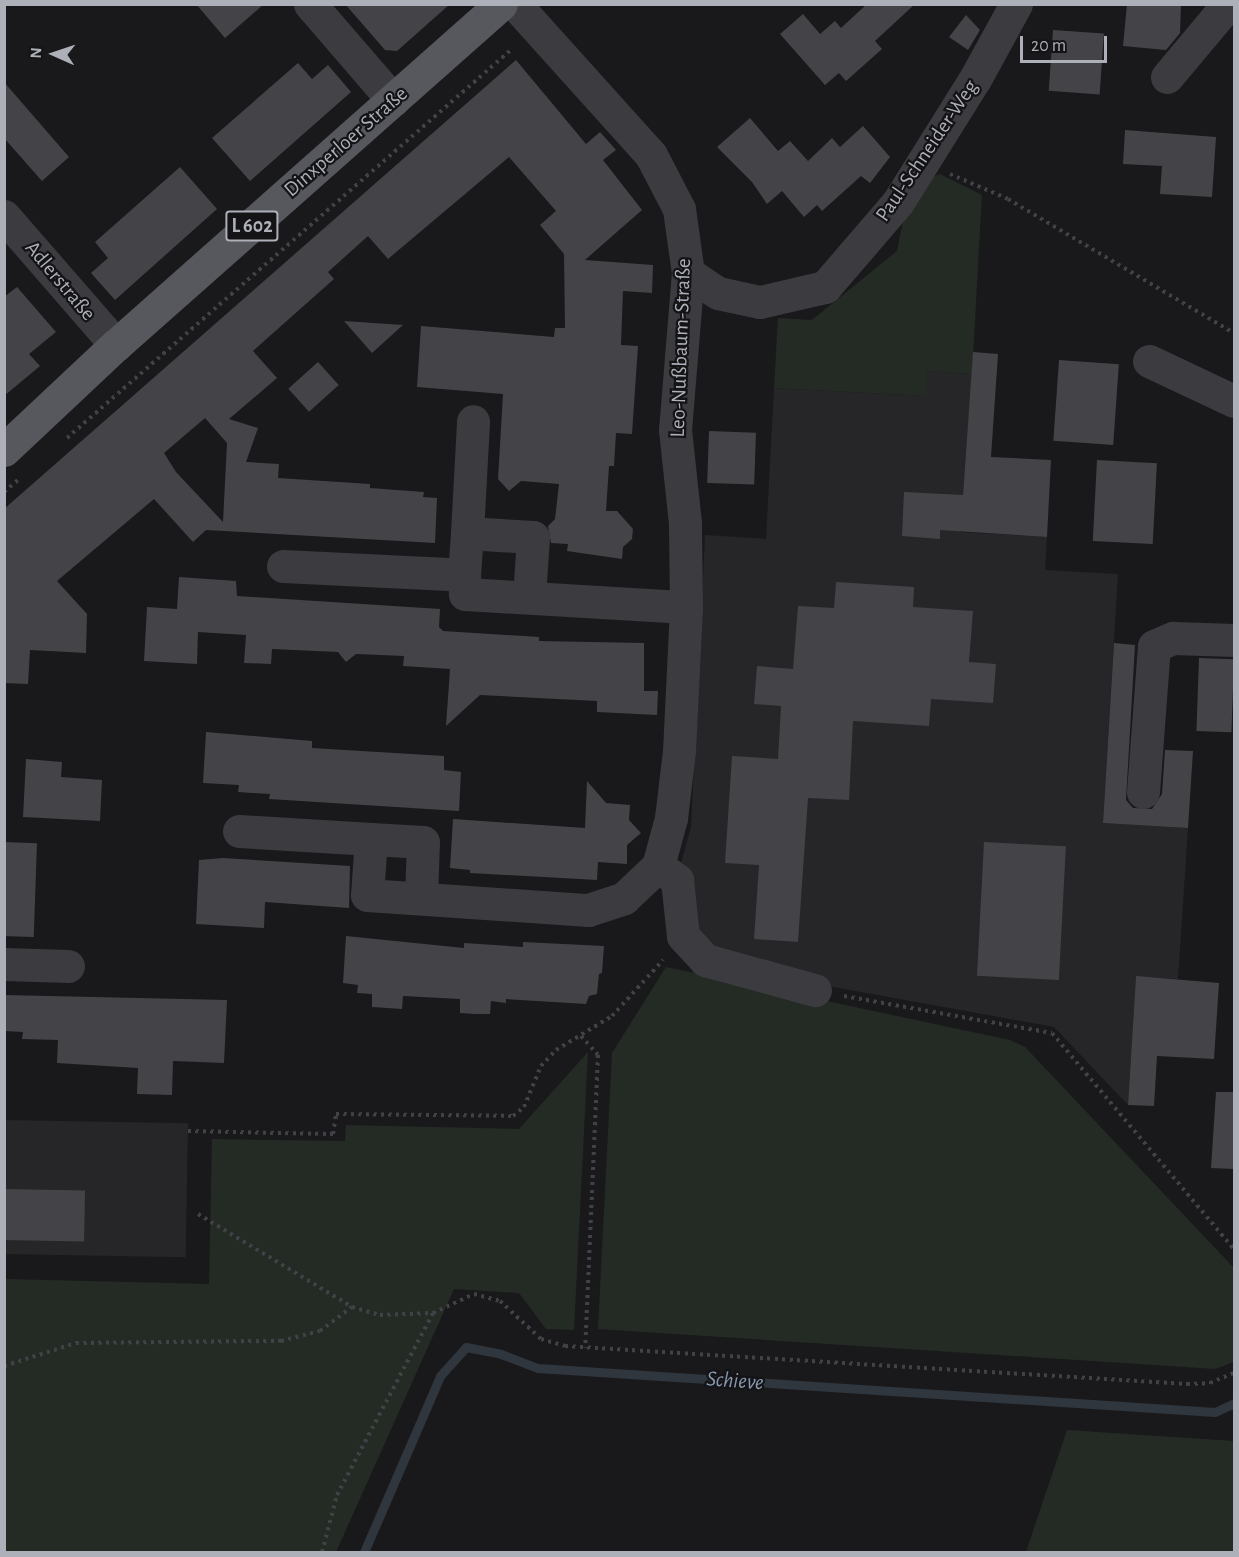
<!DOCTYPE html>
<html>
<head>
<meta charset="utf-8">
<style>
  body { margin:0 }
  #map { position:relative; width:1239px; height:1557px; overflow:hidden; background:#19191b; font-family:"Alegreya Sans",sans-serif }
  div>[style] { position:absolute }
  .built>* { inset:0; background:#262528; transform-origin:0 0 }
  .green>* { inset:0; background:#242b25 }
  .stream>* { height:9px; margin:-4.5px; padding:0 4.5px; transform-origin:4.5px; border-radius:4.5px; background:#30363e }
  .building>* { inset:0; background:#444448; transform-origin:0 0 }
  .path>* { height:4px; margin-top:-2px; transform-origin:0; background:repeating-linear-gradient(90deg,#414247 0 3px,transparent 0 7.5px) }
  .minor>* { height:33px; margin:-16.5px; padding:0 16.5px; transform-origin:16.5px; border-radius:16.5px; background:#3b3b40 }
  .major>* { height:33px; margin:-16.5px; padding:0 16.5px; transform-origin:16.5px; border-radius:16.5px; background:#57585e }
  span { translate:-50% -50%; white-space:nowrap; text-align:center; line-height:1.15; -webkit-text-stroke:4.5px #141416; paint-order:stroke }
  .shield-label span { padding:2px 4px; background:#141416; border:2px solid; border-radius:4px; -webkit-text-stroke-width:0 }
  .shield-label { font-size:20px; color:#adafb9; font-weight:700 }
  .street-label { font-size:21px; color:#adafb9 }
  .water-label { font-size:22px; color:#8899b0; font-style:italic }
  .frame { position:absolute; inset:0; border:6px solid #adafb9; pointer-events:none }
  .north { position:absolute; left:24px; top:24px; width:60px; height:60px; -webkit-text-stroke:4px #141416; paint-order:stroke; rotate:273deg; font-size:16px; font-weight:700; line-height:24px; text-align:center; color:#adafb9 }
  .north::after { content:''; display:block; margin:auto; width:21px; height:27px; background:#adafb9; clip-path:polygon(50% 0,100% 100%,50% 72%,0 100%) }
  .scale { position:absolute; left:1020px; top:36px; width:87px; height:27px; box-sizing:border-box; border:3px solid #adafb9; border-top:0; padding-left:8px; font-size:18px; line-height:21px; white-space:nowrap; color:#adafb9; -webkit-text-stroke:4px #141416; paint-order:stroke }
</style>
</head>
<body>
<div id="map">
  <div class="built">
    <div style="clip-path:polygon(927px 371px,972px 374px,960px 532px,1047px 537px,1045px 570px,1118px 574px,1103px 823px,1188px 828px,1178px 979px,1136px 977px,1128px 1105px,1054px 1027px,811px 983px,706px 955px,687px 935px,681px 863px,691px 827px,705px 535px,766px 539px,774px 388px,925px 396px)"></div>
    <div style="left:5px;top:1120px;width:183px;height:134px;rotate:1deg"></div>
  </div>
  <div class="green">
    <div style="clip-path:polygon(940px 174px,982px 195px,972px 374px,927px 371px,926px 396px,774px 388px,778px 318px,812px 320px,897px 251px,909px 191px,918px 182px)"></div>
    <div style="clip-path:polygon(666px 967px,1010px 1040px,1025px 1047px,1234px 1268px,1234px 1362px,1215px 1369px,598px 1329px,612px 1053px)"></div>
    <div style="clip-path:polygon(588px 1052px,574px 1330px,546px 1329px,519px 1293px,454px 1289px,336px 1552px,5px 1552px,5px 1279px,209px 1284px,212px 1139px,345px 1141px,346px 1125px,519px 1129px)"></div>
    <div style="clip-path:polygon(1067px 1430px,1234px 1441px,1234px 1552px,1026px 1552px)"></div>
  </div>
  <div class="stream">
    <div style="left:364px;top:1552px;width:192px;rotate:-66.6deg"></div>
    <div style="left:440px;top:1376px;width:39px;rotate:-48deg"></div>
    <div style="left:466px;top:1347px;width:36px;rotate:11deg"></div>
    <div style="left:501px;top:1354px;width:40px;rotate:21deg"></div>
    <div style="left:538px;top:1368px;width:678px;rotate:3.72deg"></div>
    <div style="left:1215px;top:1412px;width:21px;rotate:-25deg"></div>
  </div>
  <div class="building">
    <div style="clip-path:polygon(196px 4px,264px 4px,225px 38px)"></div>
    <div style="clip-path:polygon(345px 4px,450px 4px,397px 51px,385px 50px)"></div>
    <div style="clip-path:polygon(867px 4px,915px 4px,875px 41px,882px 49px,846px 81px,839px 73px,825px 85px,780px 34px,803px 14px,820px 34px,835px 21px,841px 28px)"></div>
    <div style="clip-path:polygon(1127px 4px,1181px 4px,1180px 33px,1166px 50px,1123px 46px)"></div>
    <div style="clip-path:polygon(966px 15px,980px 30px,968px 50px,949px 37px)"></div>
    <div style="left:1053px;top:30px;width:51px;height:61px;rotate:4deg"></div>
    <div style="clip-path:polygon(evenodd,516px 60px,586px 144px,600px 132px,616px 150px,603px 160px,642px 210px,585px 260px,653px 265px,652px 293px,623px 291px,621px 345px,638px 346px,632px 434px,616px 433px,614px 466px,609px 466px,606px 511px,617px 511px,633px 529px,632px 539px,623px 547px,622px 559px,567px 551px,568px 544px,551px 543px,548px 526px,555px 519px,559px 484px,521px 481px,509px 491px,498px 479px,503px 394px,417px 387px,421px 326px,554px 337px,555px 328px,565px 328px,564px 254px,540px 225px,556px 211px,509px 157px,388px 259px,368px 236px,328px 272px,334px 279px,253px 351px,277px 378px,229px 419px,258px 428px,246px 462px,279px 464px,278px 478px,370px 484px,370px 488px,424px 492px,423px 497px,437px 498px,435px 543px,206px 530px,193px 542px,154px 499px,57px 581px,87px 614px,86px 653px,30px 650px,28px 684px,4px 683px,4px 509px,516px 60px,205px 418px,227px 443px,223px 522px,176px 472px,164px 453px,205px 418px)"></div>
    <div style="clip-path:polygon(298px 63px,312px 79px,328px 65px,351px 92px,250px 181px,212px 138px)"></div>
    <div style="clip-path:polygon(4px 82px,69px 157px,42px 181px,4px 138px)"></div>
    <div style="clip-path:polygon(750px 118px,778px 151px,790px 141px,808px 161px,832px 138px,840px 147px,863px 126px,890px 157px,870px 183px,861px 176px,822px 211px,817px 205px,804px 217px,782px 191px,767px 204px,752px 182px,717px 147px)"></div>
    <div style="clip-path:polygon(1125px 130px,1216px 137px,1212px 197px,1160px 194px,1162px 166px,1123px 164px)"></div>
    <div style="clip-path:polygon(180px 167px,217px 209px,115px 300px,91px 273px,108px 258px,95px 242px)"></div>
    <div style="clip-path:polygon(17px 287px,56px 332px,29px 354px,40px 366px,4px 396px,4px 297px)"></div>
    <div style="clip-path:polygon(344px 321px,403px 325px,372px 353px)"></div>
    <div style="clip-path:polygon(973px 352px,998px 354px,991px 457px,1051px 460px,1047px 537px,940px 530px,940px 539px,902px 536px,904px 492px,963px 495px)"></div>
    <div style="left:1059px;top:360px;width:60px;height:81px;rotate:4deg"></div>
    <div style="left:318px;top:362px;width:31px;height:40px;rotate:48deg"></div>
    <div style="left:709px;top:431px;width:47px;height:52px;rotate:2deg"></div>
    <div style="left:1097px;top:460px;width:60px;height:81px;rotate:3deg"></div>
    <div style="clip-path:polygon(179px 577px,236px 581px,237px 596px,440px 609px,439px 627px,443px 631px,539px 637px,539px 641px,644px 643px,644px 691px,658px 691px,657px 715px,597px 712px,597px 701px,480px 695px,446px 726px,450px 669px,403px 666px,404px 656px,356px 654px,346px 662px,338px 652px,272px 649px,271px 664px,244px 663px,246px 635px,198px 632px,197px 664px,144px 661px,147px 607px,177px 609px)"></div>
    <div style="clip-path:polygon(836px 582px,914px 587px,913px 607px,973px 611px,969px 662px,996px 664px,993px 703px,931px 699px,929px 726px,853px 721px,849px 800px,808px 798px,798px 942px,754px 939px,759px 865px,725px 863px,732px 756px,778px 759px,781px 706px,754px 704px,757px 666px,793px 669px,798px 606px,834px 608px)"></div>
    <div style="clip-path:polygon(1114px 643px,1135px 645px,1126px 800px,1133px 808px,1152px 809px,1162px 794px,1165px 750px,1193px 751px,1188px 828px,1103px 823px)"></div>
    <div style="left:1199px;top:658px;width:35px;height:73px;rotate:2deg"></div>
    <div style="clip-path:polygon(206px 732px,312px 741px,312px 748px,444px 756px,444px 770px,461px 772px,459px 811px,269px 799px,270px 794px,238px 792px,239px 785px,203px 783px)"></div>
    <div style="clip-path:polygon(26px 759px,62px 762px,61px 777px,102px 780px,100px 821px,23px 817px)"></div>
    <div style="clip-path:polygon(587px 781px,606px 803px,630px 805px,629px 820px,641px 833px,627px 845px,627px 864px,598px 862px,597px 880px,470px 873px,470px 870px,450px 868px,453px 819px,585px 828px)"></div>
    <div style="left:4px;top:842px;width:33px;height:94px;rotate:2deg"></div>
    <div style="left:984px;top:842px;width:82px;height:134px;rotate:3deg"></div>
    <div style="clip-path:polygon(223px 858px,350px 866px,349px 908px,265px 902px,264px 928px,196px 924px,199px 860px)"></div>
    <div style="clip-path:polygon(346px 936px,464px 948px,464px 943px,523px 947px,523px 942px,604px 946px,602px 973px,599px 974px,597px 994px,589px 996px,586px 1004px,506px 999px,506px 1003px,491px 1001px,490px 1014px,475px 1014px,460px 1013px,460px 999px,403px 996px,402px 1009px,372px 1007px,372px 994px,357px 993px,358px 985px,343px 983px)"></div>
    <div style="clip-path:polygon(1136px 976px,1219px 983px,1214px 1059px,1157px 1056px,1154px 1106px,1128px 1105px)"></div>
    <div style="clip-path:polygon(4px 995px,227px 1000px,224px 1063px,173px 1061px,172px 1095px,137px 1094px,138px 1068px,57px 1063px,58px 1040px,22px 1039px,23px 1032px,4px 1031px)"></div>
    <div style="clip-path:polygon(1216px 1092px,1234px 1092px,1234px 1169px,1211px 1168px)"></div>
    <div style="left:4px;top:1189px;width:81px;height:51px;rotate:1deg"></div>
  </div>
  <div class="path">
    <div style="left:950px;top:174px;width:63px;rotate:23.3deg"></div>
    <div style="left:1008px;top:199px;width:263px;rotate:30.7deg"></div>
    <div style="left:67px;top:438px;width:592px;rotate:-41.17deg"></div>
    <div style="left:4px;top:492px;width:21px;rotate:-41deg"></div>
    <div style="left:844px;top:996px;width:211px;rotate:10.1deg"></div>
    <div style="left:1052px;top:1033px;width:282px;rotate:49.9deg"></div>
    <div style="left:581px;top:1036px;width:25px;rotate:48deg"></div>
    <div style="left:598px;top:1055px;width:293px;rotate:92.5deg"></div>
    <div style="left:188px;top:1131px;width:145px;rotate:1.2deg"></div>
    <div style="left:333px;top:1134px;width:20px;rotate:-81deg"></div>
    <div style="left:336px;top:1114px;width:177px;rotate:0.6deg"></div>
    <div style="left:513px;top:1116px;width:14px;rotate:-39deg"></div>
    <div style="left:524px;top:1107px;width:44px;rotate:-67.5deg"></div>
    <div style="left:541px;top:1066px;width:22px;rotate:-47deg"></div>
    <div style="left:556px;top:1050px;width:66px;rotate:-31.3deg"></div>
    <div style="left:612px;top:1016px;width:76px;rotate:-47.7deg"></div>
    <div style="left:198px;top:1214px;width:180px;rotate:31.1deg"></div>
    <div style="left:352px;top:1307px;width:29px;rotate:16deg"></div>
    <div style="left:380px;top:1315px;width:53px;rotate:-2.2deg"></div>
    <div style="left:433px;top:1313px;width:45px;rotate:-24.9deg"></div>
    <div style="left:474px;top:1294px;width:27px;rotate:15deg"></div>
    <div style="left:500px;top:1301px;width:56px;rotate:42.8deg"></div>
    <div style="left:541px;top:1339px;width:25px;rotate:16deg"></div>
    <div style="left:565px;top:1346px;width:623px;rotate:3.5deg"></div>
    <div style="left:1187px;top:1384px;width:23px;rotate:-2deg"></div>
    <div style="left:1210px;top:1383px;width:26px;rotate:-23deg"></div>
    <div style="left:4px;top:1366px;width:76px;rotate:-17.7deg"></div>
    <div style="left:76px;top:1343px;width:205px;rotate:-0.6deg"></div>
    <div style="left:281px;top:1341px;width:40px;rotate:-14.4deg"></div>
    <div style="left:320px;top:1331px;width:40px;rotate:-37deg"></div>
    <div style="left:322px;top:1552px;width:59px;rotate:-75.3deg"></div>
    <div style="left:337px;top:1495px;width:206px;rotate:-62.2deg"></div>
  </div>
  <div class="minor">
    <div style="left:310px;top:4px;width:127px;rotate:49.2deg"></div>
    <div style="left:1167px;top:77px;width:95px;rotate:-50.1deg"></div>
    <div style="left:4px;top:216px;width:171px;rotate:49deg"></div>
    <div style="left:688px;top:273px;width:36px;rotate:34deg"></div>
    <div style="left:718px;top:293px;width:43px;rotate:12.1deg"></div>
    <div style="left:760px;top:302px;width:67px;rotate:-13deg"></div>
    <div style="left:825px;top:287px;width:112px;rotate:-49.3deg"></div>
    <div style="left:898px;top:202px;width:145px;rotate:-58deg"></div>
    <div style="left:975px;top:79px;width:85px;rotate:-61.3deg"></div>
    <div style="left:1149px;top:361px;width:94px;rotate:25.2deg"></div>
    <div style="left:467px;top:533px;width:112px;rotate:-86.9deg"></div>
    <div style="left:283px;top:566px;width:181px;rotate:2.8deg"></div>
    <div style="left:464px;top:575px;width:19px;rotate:87deg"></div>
    <div style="left:465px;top:594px;width:221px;rotate:3.4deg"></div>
    <div style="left:464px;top:575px;width:42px;rotate:-85.9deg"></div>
    <div style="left:467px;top:533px;width:66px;rotate:3.5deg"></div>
    <div style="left:533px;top:537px;width:60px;rotate:93.8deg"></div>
    <div style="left:1143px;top:792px;width:146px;rotate:-85.7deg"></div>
    <div style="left:1154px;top:646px;width:21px;rotate:-23deg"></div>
    <div style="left:1173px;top:638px;width:61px;rotate:1.9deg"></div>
    <div style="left:239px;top:831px;width:132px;rotate:3.5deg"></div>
    <div style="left:658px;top:866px;width:24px;rotate:36deg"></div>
    <div style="left:677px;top:880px;width:56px;rotate:83.9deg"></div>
    <div style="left:683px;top:936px;width:33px;rotate:47deg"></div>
    <div style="left:705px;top:960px;width:114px;rotate:15.3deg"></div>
    <div style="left:421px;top:898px;width:56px;rotate:-88deg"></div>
    <div style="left:423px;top:842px;width:52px;rotate:-176.7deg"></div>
    <div style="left:371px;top:839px;width:56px;rotate:94.1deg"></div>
    <div style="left:367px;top:895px;width:222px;rotate:3.9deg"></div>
    <div style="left:588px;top:910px;width:38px;rotate:-18deg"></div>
    <div style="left:624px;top:898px;width:47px;rotate:-43.3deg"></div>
    <div style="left:658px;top:866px;width:50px;rotate:-74.8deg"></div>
    <div style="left:671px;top:818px;width:67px;rotate:-83.2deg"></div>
    <div style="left:679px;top:751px;width:144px;rotate:-87.2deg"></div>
    <div style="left:686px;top:607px;width:84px;rotate:-90.7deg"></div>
    <div style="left:685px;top:523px;width:94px;rotate:-96.1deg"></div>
    <div style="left:675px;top:430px;width:158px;rotate:-85.3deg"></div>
    <div style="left:688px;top:273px;width:65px;rotate:-98deg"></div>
    <div style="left:679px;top:209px;width:61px;rotate:-117.4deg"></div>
    <div style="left:651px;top:155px;width:203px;rotate:-132deg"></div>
    <div style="left:4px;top:964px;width:64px;rotate:1.8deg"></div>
  </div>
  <div class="major">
    <div style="left:4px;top:450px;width:154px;rotate:-43.2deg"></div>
    <div style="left:116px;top:345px;width:514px;rotate:-41.53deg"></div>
  </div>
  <div class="shield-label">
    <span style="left:252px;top:226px">L 602</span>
  </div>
  <div class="street-label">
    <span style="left:346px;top:142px;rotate:-41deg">Dinxperloer Straße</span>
    <span style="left:927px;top:151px;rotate:-56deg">Paul-Schneider-Weg</span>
    <span style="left:60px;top:281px;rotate:50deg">Adlerstraße</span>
    <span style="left:681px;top:348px;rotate:-88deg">Leo-Nußbaum-Straße</span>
  </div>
  <div class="water-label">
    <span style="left:735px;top:1381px;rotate:4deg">Schieve</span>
  </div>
  <div class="frame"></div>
  <div class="north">N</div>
  <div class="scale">20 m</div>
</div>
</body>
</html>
